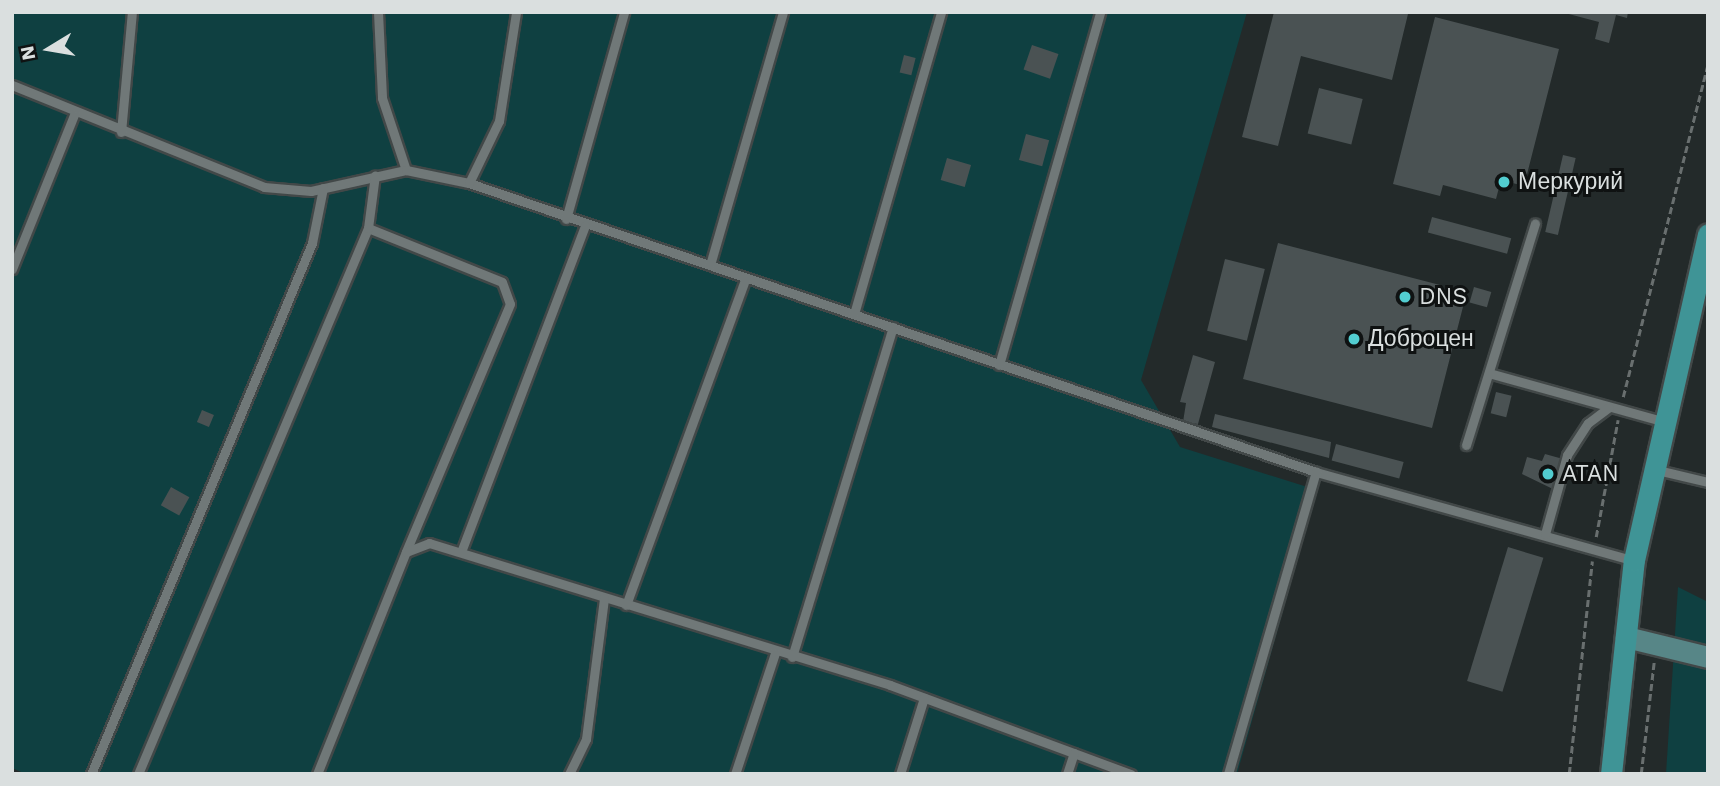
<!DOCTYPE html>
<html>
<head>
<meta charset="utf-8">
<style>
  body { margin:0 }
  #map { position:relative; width:1720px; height:786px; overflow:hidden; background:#232a2a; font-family:"Work Sans",sans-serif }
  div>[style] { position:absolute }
  .green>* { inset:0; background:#0f4041 }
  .building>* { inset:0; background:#4a5253; transform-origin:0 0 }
  .path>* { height:2.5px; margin-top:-1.25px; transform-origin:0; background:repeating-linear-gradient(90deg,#696f6f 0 7px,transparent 0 10.5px) }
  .roads { filter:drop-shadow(2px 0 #424848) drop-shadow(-2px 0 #424848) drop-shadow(0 2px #424848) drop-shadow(0 -2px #424848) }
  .lane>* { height:9px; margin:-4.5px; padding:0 4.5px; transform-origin:4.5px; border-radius:4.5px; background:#707878 }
  .secondary>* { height:21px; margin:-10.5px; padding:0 10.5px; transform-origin:10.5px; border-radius:10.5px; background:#578687 }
  .primary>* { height:21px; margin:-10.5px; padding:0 10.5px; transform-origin:10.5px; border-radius:10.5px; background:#3f9496 }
  .dots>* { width:19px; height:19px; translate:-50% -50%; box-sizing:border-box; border:4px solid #0f1212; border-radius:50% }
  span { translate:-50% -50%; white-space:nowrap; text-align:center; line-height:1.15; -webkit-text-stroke:6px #0f1212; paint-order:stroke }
  .poi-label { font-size:23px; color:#dadfdf }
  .left { translate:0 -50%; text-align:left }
  .frame { position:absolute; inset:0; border:14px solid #dadfdf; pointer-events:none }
  .north { position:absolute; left:14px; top:14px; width:70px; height:70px; -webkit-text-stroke:5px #0f1212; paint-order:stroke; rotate:259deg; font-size:19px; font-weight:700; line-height:28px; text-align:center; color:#dadfdf }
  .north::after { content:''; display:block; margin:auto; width:24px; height:32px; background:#dadfdf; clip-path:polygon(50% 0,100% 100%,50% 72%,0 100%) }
</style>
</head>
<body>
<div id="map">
  <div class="green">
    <div style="clip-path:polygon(12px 12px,1247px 12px,1141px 380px,1180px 447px,1317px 490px,1237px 774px,26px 774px,12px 768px)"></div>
    <div style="clip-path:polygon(1678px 587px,1708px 602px,1708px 774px,1666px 774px)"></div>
  </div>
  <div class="building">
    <div style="clip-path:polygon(1274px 12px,1408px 14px,1392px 80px,1301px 56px,1278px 146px,1242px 137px)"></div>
    <div style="clip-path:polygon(1628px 12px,1627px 18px,1616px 15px,1609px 43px,1595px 39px,1599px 22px,1565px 13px)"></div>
    <div style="clip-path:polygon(1435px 17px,1559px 49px,1524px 186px,1501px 180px,1496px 199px,1443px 185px,1440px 196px,1393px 184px)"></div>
    <div style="left:1032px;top:45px;width:28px;height:26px;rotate:19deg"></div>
    <div style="left:904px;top:55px;width:12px;height:18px;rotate:14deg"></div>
    <div style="left:1319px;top:88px;width:45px;height:47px;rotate:14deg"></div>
    <div style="left:1026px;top:134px;width:24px;height:27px;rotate:15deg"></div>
    <div style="left:1563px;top:155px;width:13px;height:79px;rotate:13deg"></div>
    <div style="left:947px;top:158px;width:25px;height:23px;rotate:16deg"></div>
    <div style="left:1432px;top:217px;width:82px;height:16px;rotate:15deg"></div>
    <div style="clip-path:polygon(1278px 243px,1440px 285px,1439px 292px,1465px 299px,1432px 428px,1243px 379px)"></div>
    <div style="left:1225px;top:259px;width:41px;height:74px;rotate:14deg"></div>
    <div style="left:1474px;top:287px;width:18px;height:16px;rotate:16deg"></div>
    <div style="clip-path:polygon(1193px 355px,1215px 362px,1198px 424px,1183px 422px,1186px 403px,1180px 402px)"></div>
    <div style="left:1496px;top:392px;width:16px;height:22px;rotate:14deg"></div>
    <div style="left:202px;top:410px;width:13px;height:13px;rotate:23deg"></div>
    <div style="clip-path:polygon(1215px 414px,1331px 442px,1329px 458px,1212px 427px)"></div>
    <div style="left:1336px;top:444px;width:70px;height:17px;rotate:15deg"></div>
    <div style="clip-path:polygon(1545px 454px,1563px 459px,1555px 490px,1522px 474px,1527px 457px,1542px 461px)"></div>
    <div style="left:171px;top:487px;width:21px;height:21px;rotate:29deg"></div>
    <div style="left:1508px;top:547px;width:37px;height:140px;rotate:17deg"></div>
  </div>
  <div class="path">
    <div style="left:1623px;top:397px;width:345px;rotate:-75.7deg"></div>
    <div style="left:1596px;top:537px;width:119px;rotate:-79.4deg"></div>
    <div style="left:1569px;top:774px;width:214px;rotate:-83.8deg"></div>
    <div style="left:1641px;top:774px;width:113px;rotate:-83.4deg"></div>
  </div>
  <div class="roads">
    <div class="lane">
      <div style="left:378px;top:12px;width:86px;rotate:87.3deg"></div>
      <div style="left:382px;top:98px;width:76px;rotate:71.6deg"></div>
      <div style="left:12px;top:85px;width:272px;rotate:22deg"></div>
      <div style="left:264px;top:187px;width:47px;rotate:4.9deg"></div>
      <div style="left:311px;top:191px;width:97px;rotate:-12.5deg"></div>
      <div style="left:406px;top:170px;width:64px;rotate:11.7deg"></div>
      <div style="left:469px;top:183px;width:895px;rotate:18.84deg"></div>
      <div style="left:1316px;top:472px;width:328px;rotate:15.6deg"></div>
      <div style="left:121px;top:132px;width:121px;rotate:-84.8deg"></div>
      <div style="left:469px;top:183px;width:69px;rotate:-64.2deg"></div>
      <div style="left:499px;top:121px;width:110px;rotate:-81.1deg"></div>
      <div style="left:566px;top:219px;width:215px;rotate:-74.3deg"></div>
      <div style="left:368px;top:228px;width:144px;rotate:21.9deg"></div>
      <div style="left:502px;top:282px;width:23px;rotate:70deg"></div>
      <div style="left:510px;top:304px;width:269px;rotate:112.8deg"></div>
      <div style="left:710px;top:265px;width:263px;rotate:-73.9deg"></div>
      <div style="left:12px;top:269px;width:166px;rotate:-68.1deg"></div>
      <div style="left:854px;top:314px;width:314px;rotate:-73.9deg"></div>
      <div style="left:999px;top:365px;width:367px;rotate:-74deg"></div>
      <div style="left:1489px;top:373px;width:180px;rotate:15.5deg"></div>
      <div style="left:1466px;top:445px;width:232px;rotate:-72.7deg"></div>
      <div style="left:1653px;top:469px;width:57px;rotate:13.3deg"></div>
      <div style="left:1545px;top:534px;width:82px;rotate:-74.4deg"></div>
      <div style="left:1567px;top:455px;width:38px;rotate:-57deg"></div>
      <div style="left:1588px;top:423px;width:26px;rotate:-37deg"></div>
      <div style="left:461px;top:552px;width:349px;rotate:-69.2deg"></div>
      <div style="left:626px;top:605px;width:347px;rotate:-69.9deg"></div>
      <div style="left:792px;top:657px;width:345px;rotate:-73deg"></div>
      <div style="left:91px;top:774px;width:575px;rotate:-67.4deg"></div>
      <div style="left:312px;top:243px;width:56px;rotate:-78.7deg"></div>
      <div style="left:138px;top:774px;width:592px;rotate:-67.16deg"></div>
      <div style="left:368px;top:228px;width:53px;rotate:-82.5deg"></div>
      <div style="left:317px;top:774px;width:239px;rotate:-68.2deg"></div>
      <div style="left:406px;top:552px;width:25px;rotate:-21deg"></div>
      <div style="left:429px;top:543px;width:482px;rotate:17.1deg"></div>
      <div style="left:890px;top:685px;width:257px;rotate:20.3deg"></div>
      <div style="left:569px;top:774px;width:39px;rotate:-64deg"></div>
      <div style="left:586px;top:739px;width:142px;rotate:-82.7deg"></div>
      <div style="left:735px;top:774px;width:127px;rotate:-71.7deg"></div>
      <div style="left:900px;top:774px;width:80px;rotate:-72.5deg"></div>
      <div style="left:1067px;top:774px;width:22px;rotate:-72deg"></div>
      <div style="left:1228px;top:774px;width:315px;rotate:-73.8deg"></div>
    </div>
    <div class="secondary">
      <div style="left:1626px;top:637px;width:84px;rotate:13.7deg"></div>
    </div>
    <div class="primary">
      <div style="left:1611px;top:774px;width:215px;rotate:-83.9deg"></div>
      <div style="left:1634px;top:560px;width:334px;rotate:-77.2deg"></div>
    </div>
  </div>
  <div class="dots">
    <div style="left:1504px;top:182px;background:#52cdd0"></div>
    <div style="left:1405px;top:297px;background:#52cdd0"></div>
    <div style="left:1354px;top:339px;background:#52cdd0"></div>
    <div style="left:1548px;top:474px;background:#52cdd0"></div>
  </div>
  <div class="poi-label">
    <span class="left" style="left:1518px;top:182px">Меркурий</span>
    <span class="left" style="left:1419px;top:297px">DNS</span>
    <span class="left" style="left:1368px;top:339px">Доброцен</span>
    <span class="left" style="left:1562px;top:474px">ATAN</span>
  </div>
  <div class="frame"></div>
  <div class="north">N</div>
</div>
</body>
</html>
